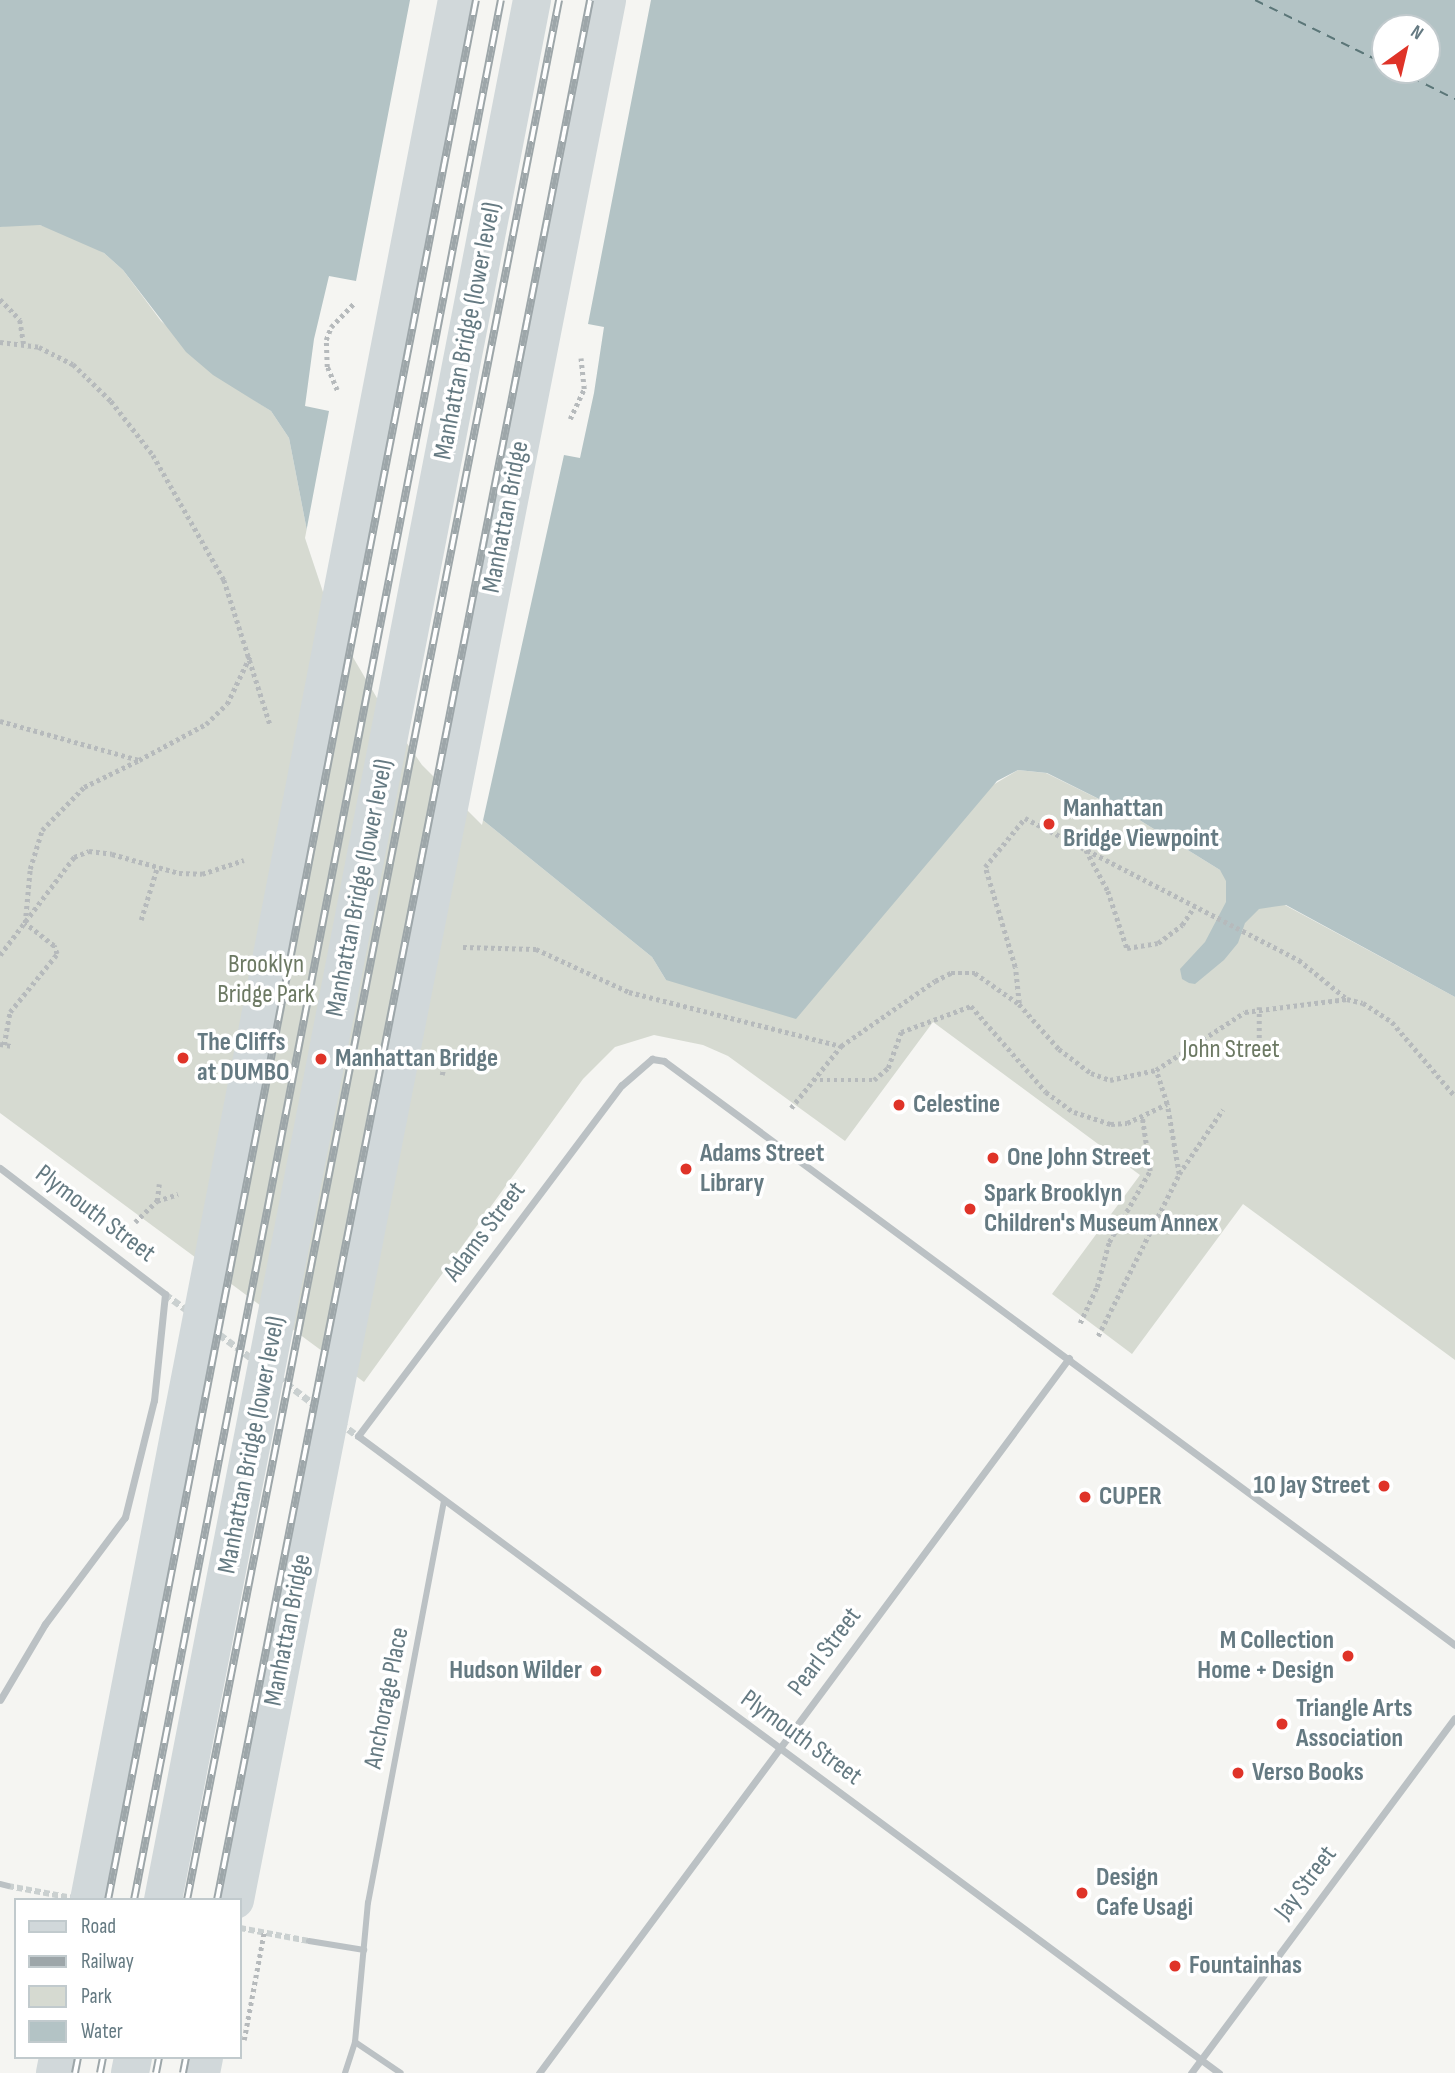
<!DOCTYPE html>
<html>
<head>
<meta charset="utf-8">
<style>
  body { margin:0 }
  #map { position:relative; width:1455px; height:2073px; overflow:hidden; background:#f5f5f2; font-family:"Sofia Sans Condensed",sans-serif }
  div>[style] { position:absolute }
  .green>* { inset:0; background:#d6dad1 }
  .water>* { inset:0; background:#b3c3c5 }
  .pier>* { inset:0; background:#f5f5f2 }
  .ferry>* { height:2px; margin-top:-1px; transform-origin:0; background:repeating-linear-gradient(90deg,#5b7678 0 9px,transparent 0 16px) }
  .pedestrian-tunnel>* { height:6px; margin-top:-3px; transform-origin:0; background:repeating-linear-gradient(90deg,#cad0d0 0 6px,transparent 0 9px) }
  .minor-tunnel>* { height:7px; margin-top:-3.5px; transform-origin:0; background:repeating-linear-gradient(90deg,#cad0d0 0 7px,transparent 0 10.5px) }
  .path>* { height:4.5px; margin-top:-2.25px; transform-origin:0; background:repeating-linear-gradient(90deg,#b6babc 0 3.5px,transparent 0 7px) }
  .pedestrian>* { height:6px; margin:-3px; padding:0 3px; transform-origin:3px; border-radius:3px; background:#bbc1c4 }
  .minor>* { height:7px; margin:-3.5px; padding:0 3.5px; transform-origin:3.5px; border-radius:3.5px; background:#bbc1c4 }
  .secondary>* { height:38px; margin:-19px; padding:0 19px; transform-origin:19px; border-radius:19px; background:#d1d8da }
  .primary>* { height:38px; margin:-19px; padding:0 19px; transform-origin:19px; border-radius:19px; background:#d1d8da }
  .rail>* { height:8px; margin-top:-4px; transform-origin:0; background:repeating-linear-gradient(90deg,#fff 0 16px,#9da6a9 0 32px); box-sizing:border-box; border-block:2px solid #9da6a9 }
  .dots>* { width:19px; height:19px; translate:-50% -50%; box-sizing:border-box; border:4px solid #fff; border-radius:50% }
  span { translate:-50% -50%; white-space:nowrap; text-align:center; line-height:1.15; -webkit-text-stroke:7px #fff; paint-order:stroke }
  .street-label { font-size:26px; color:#657a82 }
  .poi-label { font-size:26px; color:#657a82; font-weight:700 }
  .left { translate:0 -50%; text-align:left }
  .right { translate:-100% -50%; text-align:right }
  .park-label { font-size:26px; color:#6c7963 }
  .legend { position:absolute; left:14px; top:1898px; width:228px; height:161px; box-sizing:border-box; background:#fff; border:2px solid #c1cacd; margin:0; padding:9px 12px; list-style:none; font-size:21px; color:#657a82 }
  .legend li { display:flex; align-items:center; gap:14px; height:35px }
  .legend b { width:35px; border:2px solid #c1cacd }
  .north { position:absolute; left:1371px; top:14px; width:70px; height:70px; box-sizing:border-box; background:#fff; border:2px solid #c1cacd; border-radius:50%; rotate:34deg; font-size:19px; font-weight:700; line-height:28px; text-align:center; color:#657a82 }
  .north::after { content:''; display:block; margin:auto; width:24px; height:32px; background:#df3328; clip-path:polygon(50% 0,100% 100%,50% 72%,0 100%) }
</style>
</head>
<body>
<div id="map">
  <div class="green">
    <div style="clip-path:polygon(17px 224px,40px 225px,75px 236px,104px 253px,123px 270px,161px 321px,245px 394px,271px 411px,289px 438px,308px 536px,468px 808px,652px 957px,666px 980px,1018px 770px,1046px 773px,1133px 816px,1220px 870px,1455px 997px,1455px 1360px,1243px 1204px,1132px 1354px,1052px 1294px,1140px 1175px,933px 1022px,845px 1141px,728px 1056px,703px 1045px,654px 1035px,615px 1047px,583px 1079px,364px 1382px,0 1113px,0 227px)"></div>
  </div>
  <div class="water">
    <div style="clip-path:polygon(evenodd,0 0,1455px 0,1455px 997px,1286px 905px,1259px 909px,1245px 923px,1238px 943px,1224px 960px,1195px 984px,1189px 983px,1182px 979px,1180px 969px,1205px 942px,1226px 902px,1226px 881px,1220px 870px,1133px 816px,1047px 773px,1018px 770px,997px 781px,796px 1019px,666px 980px,652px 957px,468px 808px,308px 536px,289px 438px,271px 411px,213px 375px,186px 352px,123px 270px,104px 253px,40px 225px,0 227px,0 0,1385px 28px,1427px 28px,1427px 70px,1385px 70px,1385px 28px)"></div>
  </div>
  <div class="pier">
    <div style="clip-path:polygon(410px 0,651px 0,588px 324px,604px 327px,594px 393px,580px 458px,564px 455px,482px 825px,422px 765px,384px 710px,334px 625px,305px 538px,329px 411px,305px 406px,314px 339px,329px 276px,356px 281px)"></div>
  </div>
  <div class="ferry">
    <div style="left:1255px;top:0;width:145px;rotate:26.2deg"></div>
    <div style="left:1397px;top:70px;width:65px;rotate:26.6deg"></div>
  </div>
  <div class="pedestrian-tunnel">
    <div style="left:8px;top:1886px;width:71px;rotate:10.5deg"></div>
    <div style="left:240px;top:1928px;width:70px;rotate:10.7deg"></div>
  </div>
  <div class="minor-tunnel">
    <div style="left:165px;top:1294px;width:31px;rotate:36deg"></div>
    <div style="left:211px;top:1328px;width:54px;rotate:36.7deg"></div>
    <div style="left:278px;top:1377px;width:51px;rotate:37.1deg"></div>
    <div style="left:340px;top:1423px;width:22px;rotate:36deg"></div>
  </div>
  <div class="path">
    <div style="left:0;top:299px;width:29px;rotate:46deg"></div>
    <div style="left:20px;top:320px;width:24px;rotate:81deg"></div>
    <div style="left:0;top:342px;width:39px;rotate:7deg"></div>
    <div style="left:39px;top:347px;width:38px;rotate:27deg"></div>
    <div style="left:73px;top:364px;width:53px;rotate:44.2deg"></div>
    <div style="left:111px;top:401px;width:68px;rotate:52.1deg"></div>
    <div style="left:153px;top:455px;width:144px;rotate:60.4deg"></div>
    <div style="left:224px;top:580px;width:151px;rotate:72.3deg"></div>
    <div style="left:337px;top:390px;width:25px;rotate:-113deg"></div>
    <div style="left:327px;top:367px;width:27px;rotate:-92deg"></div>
    <div style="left:326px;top:340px;width:14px;rotate:-69deg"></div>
    <div style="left:331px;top:327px;width:33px;rotate:-46deg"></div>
    <div style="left:570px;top:419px;width:33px;rotate:-65deg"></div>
    <div style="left:584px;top:389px;width:31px;rotate:-96deg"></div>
    <div style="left:0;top:721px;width:144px;rotate:15.7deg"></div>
    <div style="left:139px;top:760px;width:76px;rotate:-28.2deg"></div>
    <div style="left:206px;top:724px;width:29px;rotate:-44deg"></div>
    <div style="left:227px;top:704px;width:53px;rotate:-64.4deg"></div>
    <div style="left:1086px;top:850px;width:47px;rotate:61.8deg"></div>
    <div style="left:1108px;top:891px;width:60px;rotate:71.6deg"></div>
    <div style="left:1127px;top:948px;width:31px;rotate:-9deg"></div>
    <div style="left:1158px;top:943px;width:30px;rotate:-37deg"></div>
    <div style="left:1182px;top:925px;width:22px;rotate:-56deg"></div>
    <div style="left:141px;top:920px;width:54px;rotate:-72.9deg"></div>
    <div style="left:463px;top:947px;width:73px;rotate:1.6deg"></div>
    <div style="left:536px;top:949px;width:102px;rotate:24.8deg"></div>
    <div style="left:629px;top:992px;width:219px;rotate:14.3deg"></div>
    <div style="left:841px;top:1046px;width:114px;rotate:-34.7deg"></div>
    <div style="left:935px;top:981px;width:18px;rotate:-27deg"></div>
    <div style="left:951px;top:973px;width:24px"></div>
    <div style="left:975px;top:973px;width:54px;rotate:35.2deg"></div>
    <div style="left:1019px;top:1004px;width:60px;rotate:48.4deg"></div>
    <div style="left:1059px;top:1049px;width:40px;rotate:37deg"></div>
    <div style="left:1091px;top:1073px;width:20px;rotate:20deg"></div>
    <div style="left:1110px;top:1080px;width:47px;rotate:-12.3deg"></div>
    <div style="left:1156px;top:1070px;width:106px;rotate:-33.1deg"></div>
    <div style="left:1245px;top:1012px;width:103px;rotate:-7.3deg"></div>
    <div style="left:1347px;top:999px;width:16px;rotate:14deg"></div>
    <div style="left:1363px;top:1003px;width:35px;rotate:33deg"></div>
    <div style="left:1392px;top:1022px;width:97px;rotate:49.6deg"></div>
    <div style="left:0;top:955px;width:123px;rotate:-52.9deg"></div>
    <div style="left:74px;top:857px;width:16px;rotate:-22deg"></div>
    <div style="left:89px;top:851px;width:23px;rotate:7deg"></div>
    <div style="left:112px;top:854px;width:70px;rotate:15.8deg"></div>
    <div style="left:179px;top:873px;width:23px;rotate:2deg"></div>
    <div style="left:202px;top:874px;width:44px;rotate:-18.4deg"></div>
    <div style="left:1019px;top:1003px;width:36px;rotate:-96deg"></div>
    <div style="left:1015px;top:967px;width:104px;rotate:-106.7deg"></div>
    <div style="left:985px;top:867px;width:63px;rotate:-50.8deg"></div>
    <div style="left:1025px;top:818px;width:309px;rotate:27.4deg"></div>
    <div style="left:1299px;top:960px;width:62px;rotate:39.1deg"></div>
    <div style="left:1259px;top:1038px;width:31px;rotate:-90deg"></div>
    <div style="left:0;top:1044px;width:11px;rotate:10deg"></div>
    <div style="left:4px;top:1045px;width:34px;rotate:-80deg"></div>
    <div style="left:10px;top:1012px;width:75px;rotate:-51deg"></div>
    <div style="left:57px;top:954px;width:9px;rotate:-111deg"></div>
    <div style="left:54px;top:946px;width:37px;rotate:-142deg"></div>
    <div style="left:25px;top:923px;width:54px;rotate:-84.7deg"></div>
    <div style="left:30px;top:869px;width:41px;rotate:-72.9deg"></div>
    <div style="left:42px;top:830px;width:60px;rotate:-45.7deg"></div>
    <div style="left:84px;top:787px;width:61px;rotate:-26.1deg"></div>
    <div style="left:442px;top:1075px;width:23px;rotate:-77deg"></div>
    <div style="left:813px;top:1080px;width:61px"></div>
    <div style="left:874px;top:1080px;width:18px;rotate:-41deg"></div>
    <div style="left:888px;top:1068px;width:38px;rotate:-70deg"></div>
    <div style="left:901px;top:1032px;width:75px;rotate:-20.4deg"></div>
    <div style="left:971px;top:1006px;width:114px;rotate:48.9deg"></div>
    <div style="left:1046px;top:1092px;width:34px;rotate:36deg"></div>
    <div style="left:1074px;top:1112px;width:39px;rotate:18deg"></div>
    <div style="left:1111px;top:1124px;width:16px;rotate:-4deg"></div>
    <div style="left:1127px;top:1123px;width:44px;rotate:-25.4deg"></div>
    <div style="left:791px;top:1108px;width:80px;rotate:-51.1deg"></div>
    <div style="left:1179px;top:1174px;width:78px;rotate:-55.9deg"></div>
    <div style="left:157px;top:1201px;width:17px;rotate:-83deg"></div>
    <div style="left:135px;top:1222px;width:30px;rotate:-44deg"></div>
    <div style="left:157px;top:1201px;width:22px;rotate:-18deg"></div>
    <div style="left:1080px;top:1323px;width:40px;rotate:-65deg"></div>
    <div style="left:1097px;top:1287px;width:47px;rotate:-75.1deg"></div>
    <div style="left:1109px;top:1242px;width:82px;rotate:-60deg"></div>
    <div style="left:1150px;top:1171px;width:55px;rotate:-98.4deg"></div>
    <div style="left:1098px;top:1336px;width:181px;rotate:-63.4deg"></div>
    <div style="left:1179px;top:1174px;width:71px;rotate:-99.7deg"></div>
    <div style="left:1167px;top:1104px;width:36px;rotate:-108deg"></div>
    <div style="left:244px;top:2040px;width:110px;rotate:-79.5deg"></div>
  </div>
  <div class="pedestrian">
    <div style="left:0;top:1884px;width:8px;rotate:14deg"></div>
    <div style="left:309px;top:1941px;width:56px;rotate:9.3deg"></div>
    <div style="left:355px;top:2042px;width:55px;rotate:34deg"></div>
    <div style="left:345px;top:2073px;width:33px;rotate:-72deg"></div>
    <div style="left:355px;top:2042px;width:140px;rotate:-84.7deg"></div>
    <div style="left:368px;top:1903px;width:409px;rotate:-79.3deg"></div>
  </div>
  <div class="minor">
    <div style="left:0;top:1168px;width:208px;rotate:37.4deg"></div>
    <div style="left:165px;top:1294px;width:107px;rotate:95.9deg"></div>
    <div style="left:154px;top:1400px;width:121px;rotate:103.9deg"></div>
    <div style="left:125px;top:1517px;width:134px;rotate:126.8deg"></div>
    <div style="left:45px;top:1624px;width:88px;rotate:120.6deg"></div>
    <div style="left:539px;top:2073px;width:890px;rotate:-53.45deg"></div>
    <div style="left:1191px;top:2073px;width:442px;rotate:-53.4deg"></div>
    <div style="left:1219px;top:2073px;width:1071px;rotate:-143.5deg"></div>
    <div style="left:358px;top:1436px;width:439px;rotate:-53.1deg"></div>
    <div style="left:622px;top:1085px;width:40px;rotate:-41deg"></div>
    <div style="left:652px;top:1059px;width:12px;rotate:9deg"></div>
    <div style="left:664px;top:1061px;width:983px;rotate:36.44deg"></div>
  </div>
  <div class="secondary">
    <div style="left:235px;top:1900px;width:1936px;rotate:-78.92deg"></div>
    <div style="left:201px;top:2073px;width:16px;rotate:-79deg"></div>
  </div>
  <div class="primary">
    <div style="left:89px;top:1900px;width:1935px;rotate:-79.04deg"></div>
    <div style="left:163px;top:1900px;width:1936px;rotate:-79.01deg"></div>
    <div style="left:55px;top:2073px;width:16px;rotate:-79deg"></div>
    <div style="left:130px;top:2073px;width:16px;rotate:-79deg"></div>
  </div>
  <div class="rail">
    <div style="left:108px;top:1900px;width:1935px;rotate:-79.04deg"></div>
    <div style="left:134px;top:1900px;width:1935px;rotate:-79.07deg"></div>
    <div style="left:187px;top:1900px;width:1936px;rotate:-78.92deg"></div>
    <div style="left:217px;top:1900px;width:1936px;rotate:-78.89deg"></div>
    <div style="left:75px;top:2073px;width:16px;rotate:-79deg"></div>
    <div style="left:100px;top:2073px;width:16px;rotate:-79deg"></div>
    <div style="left:156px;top:2073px;width:16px;rotate:-79deg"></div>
    <div style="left:183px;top:2073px;width:16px;rotate:-79deg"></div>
  </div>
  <div class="dots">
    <div style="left:1049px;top:824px;background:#df3328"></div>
    <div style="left:183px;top:1058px;background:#df3328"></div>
    <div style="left:321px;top:1059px;background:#df3328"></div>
    <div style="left:899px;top:1105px;background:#df3328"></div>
    <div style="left:993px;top:1158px;background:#df3328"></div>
    <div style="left:686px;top:1169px;background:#df3328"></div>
    <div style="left:970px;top:1209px;background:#df3328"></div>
    <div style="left:1384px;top:1486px;background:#df3328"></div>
    <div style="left:1085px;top:1497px;background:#df3328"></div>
    <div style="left:1348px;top:1656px;background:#df3328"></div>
    <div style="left:596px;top:1671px;background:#df3328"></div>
    <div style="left:1282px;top:1724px;background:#df3328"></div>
    <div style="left:1238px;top:1773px;background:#df3328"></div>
    <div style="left:1082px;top:1893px;background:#df3328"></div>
    <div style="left:1175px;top:1966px;background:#df3328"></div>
  </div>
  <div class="street-label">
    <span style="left:468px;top:331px;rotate:-79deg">Manhattan Bridge (lower level)</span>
    <span style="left:506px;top:517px;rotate:-79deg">Manhattan Bridge</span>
    <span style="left:360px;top:888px;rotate:-79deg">Manhattan Bridge (lower level)</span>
    <span style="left:95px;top:1214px;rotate:37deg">Plymouth Street</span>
    <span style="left:485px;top:1232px;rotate:-53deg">Adams Street</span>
    <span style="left:252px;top:1445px;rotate:-79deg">Manhattan Bridge (lower level)</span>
    <span style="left:288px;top:1630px;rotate:-79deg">Manhattan Bridge</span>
    <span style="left:825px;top:1652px;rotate:-53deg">Pearl Street</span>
    <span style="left:387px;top:1698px;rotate:-79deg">Anchorage Place</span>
    <span style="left:801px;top:1738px;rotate:36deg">Plymouth Street</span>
    <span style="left:1306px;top:1883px;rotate:-53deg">Jay Street</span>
  </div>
  <div class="poi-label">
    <span class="left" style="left:1063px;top:824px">Manhattan<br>Bridge Viewpoint</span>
    <span class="left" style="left:197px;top:1058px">The Cliffs<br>at DUMBO</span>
    <span class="left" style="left:335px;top:1059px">Manhattan Bridge</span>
    <span class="left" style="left:913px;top:1105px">Celestine</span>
    <span class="left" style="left:700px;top:1169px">Adams Street<br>Library</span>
    <span class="left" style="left:1007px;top:1158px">One John Street</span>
    <span class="left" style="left:984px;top:1209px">Spark Brooklyn<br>Children's Museum Annex</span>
    <span class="right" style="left:1370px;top:1486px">10 Jay Street</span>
    <span class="left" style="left:1099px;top:1497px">CUPER</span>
    <span class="right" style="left:1334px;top:1656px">M Collection<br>Home + Design</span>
    <span class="right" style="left:582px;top:1671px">Hudson Wilder</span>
    <span class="left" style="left:1296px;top:1724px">Triangle Arts<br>Association</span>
    <span class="left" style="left:1252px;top:1773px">Verso Books</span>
    <span class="left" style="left:1096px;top:1893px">Design<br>Cafe Usagi</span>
    <span class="left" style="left:1189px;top:1966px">Fountainhas</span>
  </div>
  <div class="park-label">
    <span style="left:266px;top:980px">Brooklyn<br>Bridge Park</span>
    <span style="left:1231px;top:1050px">John Street</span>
  </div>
  <ul class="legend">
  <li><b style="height:9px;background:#d1d8da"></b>Road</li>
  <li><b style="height:9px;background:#9da6a9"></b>Railway</li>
  <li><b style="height:19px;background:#d6dad1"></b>Park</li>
  <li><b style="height:19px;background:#b3c3c5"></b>Water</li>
  </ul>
  <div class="north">N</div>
</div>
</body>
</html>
